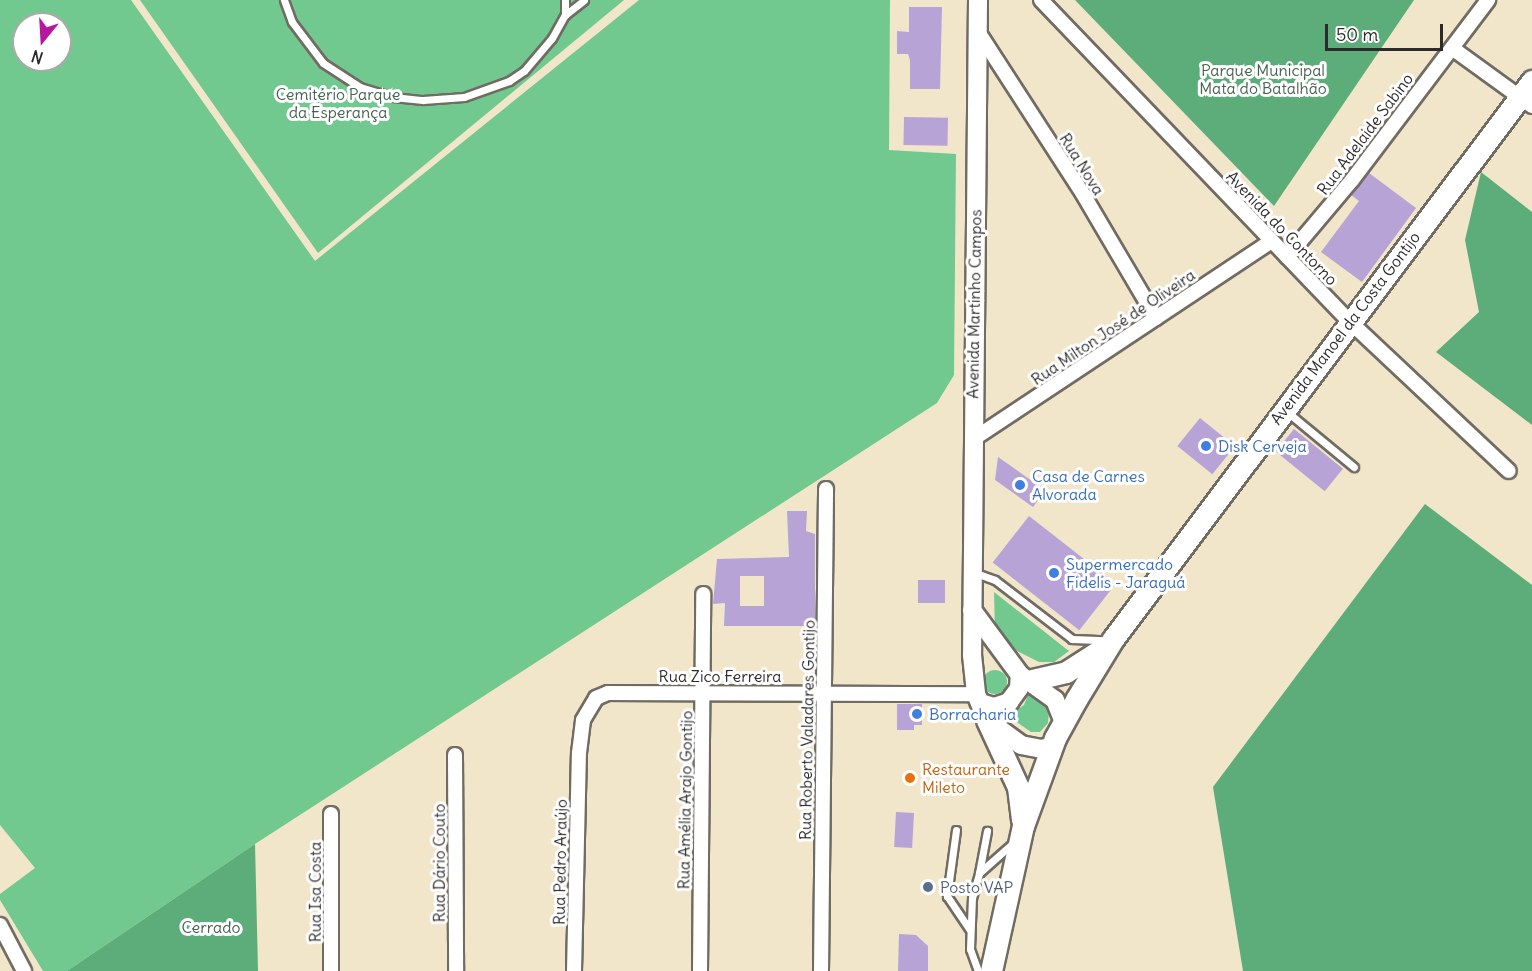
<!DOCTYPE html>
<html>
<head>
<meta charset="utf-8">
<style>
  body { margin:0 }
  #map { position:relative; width:1532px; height:971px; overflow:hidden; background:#f1e5ca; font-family:Delius,sans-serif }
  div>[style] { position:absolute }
  .green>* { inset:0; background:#71c98f }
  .round { border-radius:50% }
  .forest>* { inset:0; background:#5cad7a }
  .building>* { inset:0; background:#b8a3d7; transform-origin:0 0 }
  .roads { filter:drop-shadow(2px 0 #706c63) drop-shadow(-2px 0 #706c63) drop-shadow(0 2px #706c63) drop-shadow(0 -2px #706c63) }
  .lane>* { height:7px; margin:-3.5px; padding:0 3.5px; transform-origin:3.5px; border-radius:3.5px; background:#fff }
  .street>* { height:14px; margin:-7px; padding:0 7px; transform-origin:7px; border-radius:7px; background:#fff }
  .secondary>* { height:18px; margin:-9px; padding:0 9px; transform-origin:9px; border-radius:9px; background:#fff }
  .primary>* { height:21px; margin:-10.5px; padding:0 10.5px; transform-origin:10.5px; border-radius:10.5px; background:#fff }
  .dots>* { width:16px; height:16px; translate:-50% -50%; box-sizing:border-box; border:3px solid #fff; border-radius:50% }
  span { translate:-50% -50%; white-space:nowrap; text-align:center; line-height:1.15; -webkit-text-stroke:6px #fff; paint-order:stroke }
  .park-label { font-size:16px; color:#44624e }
  .street-label { font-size:16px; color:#2b2b2b }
  .shop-label { font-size:16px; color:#366cbe }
  .left { translate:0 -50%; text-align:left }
  .food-label { font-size:16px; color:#c56008 }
  .service-label { font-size:16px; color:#4e5e75 }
  .north { position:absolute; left:12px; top:12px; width:60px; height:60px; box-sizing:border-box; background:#fff; border:2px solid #aaa; border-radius:50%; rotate:198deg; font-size:16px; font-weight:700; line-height:24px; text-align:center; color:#2b2b2b }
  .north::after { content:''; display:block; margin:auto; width:21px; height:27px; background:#b5179e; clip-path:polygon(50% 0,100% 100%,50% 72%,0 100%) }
  .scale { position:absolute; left:1325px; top:24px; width:118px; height:27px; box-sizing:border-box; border:3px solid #2b2b2b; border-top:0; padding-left:8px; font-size:18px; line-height:21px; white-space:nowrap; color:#2b2b2b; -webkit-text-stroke:4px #fff; paint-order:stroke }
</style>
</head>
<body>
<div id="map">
  <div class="green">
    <div style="clip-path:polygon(evenodd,0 0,131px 0,315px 261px,639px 0,890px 0,889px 150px,956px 154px,954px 375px,937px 403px,255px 844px,67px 971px,43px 971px,0 900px,0 894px,35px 868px,0 825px,0 0,24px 24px,60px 24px,60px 60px,24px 60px,24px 24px)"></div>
    <div style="clip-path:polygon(140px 0,624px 0,318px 253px)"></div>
    <div style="clip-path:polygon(994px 592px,1065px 648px,1069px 651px,1054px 662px,1039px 662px,1007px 646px,995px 630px)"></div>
    <div class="round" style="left:983px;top:670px;width:24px;height:24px"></div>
    <div style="clip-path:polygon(1029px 692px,1049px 711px,1048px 723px,1040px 732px,1031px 732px,1008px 716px,1024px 705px)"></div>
  </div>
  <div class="forest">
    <div style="clip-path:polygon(1075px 0,1414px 0,1274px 206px)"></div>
    <div style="clip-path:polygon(1481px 172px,1532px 212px,1532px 425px,1436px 352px,1479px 312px,1465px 240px)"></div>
    <div style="clip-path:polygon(1425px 504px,1532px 585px,1532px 971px,1243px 971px,1213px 787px)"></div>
    <div style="clip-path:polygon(255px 844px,258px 971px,67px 971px)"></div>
  </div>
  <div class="building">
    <div style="clip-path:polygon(909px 7px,942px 7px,940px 89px,910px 89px,910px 60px,908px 54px,897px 54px,897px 31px,909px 32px)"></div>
    <div style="left:904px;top:117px;width:44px;height:28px;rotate:1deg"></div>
    <div style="clip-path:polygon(1369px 173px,1416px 208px,1362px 282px,1321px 252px,1359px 201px,1351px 195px)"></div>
    <div style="left:1200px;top:418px;width:45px;height:36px;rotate:39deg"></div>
    <div style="left:1294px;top:429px;width:63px;height:29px;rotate:39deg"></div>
    <div style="clip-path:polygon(998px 457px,1045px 490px,1033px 507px,995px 480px)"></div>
    <div style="clip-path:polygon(evenodd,787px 511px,807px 511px,806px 531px,815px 534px,815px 626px,724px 626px,725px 603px,713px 604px,717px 559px,789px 557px,787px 511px,740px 576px,764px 576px,764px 606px,740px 606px,740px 576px)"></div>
    <div style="left:1029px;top:516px;width:110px;height:59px;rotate:38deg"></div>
    <div style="left:918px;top:580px;width:27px;height:23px"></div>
    <div style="clip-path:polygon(897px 704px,922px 704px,922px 725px,914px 725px,914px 730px,897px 730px)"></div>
    <div style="left:896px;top:812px;width:18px;height:35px;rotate:3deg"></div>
    <div style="clip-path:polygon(899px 934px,916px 935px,928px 946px,928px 971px,898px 971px)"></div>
  </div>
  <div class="roads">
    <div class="lane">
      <div style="left:284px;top:0;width:23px;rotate:70deg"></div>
      <div style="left:292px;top:22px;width:51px;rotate:52.9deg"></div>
      <div style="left:323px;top:63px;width:44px;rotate:33deg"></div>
      <div style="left:360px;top:87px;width:34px;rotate:17deg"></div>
      <div style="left:393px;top:97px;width:30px;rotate:6deg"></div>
      <div style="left:423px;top:100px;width:41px;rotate:-4.2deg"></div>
      <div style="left:464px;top:97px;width:48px;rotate:-19.6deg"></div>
      <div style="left:509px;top:81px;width:18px;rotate:-34deg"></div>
      <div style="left:524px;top:71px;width:43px;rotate:-49.7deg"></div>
      <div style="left:552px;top:38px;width:26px;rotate:-61deg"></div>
      <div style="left:565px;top:15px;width:15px;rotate:-90deg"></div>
      <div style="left:565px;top:15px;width:24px;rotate:-38deg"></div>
      <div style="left:1286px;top:411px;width:88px;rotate:39.5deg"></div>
      <div style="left:973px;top:572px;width:23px;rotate:20deg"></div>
      <div style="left:995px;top:580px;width:97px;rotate:37.5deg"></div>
      <div style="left:1072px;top:639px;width:33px;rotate:2deg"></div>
      <div style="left:956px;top:830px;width:67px;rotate:97.8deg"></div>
      <div style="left:947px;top:896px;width:41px;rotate:55.9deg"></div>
      <div style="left:979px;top:873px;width:43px;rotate:-79.2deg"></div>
      <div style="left:978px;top:971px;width:23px;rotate:-110deg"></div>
      <div style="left:970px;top:949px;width:51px;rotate:-87.8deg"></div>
      <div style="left:972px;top:898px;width:26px;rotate:-74deg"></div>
      <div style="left:979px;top:873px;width:44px;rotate:-41.3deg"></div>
    </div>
    <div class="street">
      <div style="left:1041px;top:0;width:445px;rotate:46.2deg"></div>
      <div style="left:1349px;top:321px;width:219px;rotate:43.2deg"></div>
      <div style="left:977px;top:30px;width:195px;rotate:57.1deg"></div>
      <div style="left:1083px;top:194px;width:144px;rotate:59.5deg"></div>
      <div style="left:1452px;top:48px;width:99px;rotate:35.9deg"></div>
      <div style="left:1287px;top:257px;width:101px;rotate:-49.8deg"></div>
      <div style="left:1352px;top:180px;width:226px;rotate:-52.9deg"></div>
      <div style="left:972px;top:440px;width:359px;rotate:-33.6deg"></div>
      <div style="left:455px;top:755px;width:216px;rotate:89.7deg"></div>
      <div style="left:331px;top:814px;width:157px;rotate:90deg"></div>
      <div style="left:0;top:925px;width:52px;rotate:62.4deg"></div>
      <div style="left:574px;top:971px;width:218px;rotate:-88.7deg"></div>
      <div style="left:579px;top:753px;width:33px;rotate:-83deg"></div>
      <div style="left:583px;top:720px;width:26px;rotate:-59deg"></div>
      <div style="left:596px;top:698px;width:13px;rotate:-23deg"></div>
      <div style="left:608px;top:693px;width:368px;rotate:0.2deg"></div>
      <div style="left:700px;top:971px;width:377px;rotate:-89.5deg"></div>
      <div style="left:821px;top:971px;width:482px;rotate:-89.4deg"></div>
    </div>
    <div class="secondary">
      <div style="left:978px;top:0;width:655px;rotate:90.52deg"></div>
      <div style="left:972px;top:655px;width:39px;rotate:84deg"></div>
      <div style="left:976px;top:694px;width:28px;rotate:67deg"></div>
      <div style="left:987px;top:720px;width:42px;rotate:36.3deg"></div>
      <div style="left:1021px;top:745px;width:21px;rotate:11deg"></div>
      <div style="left:1042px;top:749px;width:11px;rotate:-15deg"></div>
      <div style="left:972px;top:610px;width:81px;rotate:53.6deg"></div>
      <div style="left:1020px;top:675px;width:43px;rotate:35.5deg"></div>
      <div style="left:1055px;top:700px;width:24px;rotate:68deg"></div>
      <div style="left:980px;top:703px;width:15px;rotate:16deg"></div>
      <div style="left:994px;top:707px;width:16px;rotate:-18deg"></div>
      <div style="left:1009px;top:702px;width:17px;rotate:-54deg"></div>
      <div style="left:1019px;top:688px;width:13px;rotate:-86deg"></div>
    </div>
    <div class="primary">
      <div style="left:1032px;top:680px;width:35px;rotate:-13deg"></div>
      <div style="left:1066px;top:672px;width:43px;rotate:-32.6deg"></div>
      <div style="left:987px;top:720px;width:74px;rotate:65.2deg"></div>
      <div style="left:1018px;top:787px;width:33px;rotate:83deg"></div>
      <div style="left:991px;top:971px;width:148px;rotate:-77.6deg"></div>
      <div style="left:1023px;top:826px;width:94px;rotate:-70deg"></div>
      <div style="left:1055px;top:738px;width:46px;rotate:-61.2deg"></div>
      <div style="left:1077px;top:698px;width:69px;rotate:-58.6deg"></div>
      <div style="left:1113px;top:639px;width:698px;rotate:-53.1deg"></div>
    </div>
  </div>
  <div class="dots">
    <div style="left:1206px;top:446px;background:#3f7fe0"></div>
    <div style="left:1020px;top:485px;background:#3f7fe0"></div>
    <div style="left:1054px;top:573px;background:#3f7fe0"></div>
    <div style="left:917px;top:714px;background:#3f7fe0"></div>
    <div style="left:910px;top:778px;background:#e8710a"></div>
    <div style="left:928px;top:887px;background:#5c6f8a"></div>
  </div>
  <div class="park-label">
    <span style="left:1263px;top:79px">Parque Municipal<br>Mata do Batalhão</span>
    <span style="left:338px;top:103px">Cemitério Parque<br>da Esperança</span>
    <span style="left:211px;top:927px">Cerrado</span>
  </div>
  <div class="street-label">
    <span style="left:1365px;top:134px;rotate:-53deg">Rua Adelaide Sabino</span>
    <span style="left:1082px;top:164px;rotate:58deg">Rua Nova</span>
    <span style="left:1282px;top:228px;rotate:46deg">Avenida do Contorno</span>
    <span style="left:974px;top:304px;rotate:-89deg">Avenida Martinho Campos</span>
    <span style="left:1113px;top:327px;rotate:-34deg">Rua Milton José de Oliveira</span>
    <span style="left:1345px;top:328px;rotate:-53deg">Avenida Manoel da Costa Gontijo</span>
    <span style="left:720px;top:676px">Rua Zico Ferreira</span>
    <span style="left:807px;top:730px;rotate:-89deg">Rua Roberto Valadares Gontijo</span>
    <span style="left:685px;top:800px;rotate:-89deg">Rua Amélia Arajo Gontijo</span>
    <span style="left:560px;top:862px;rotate:-89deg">Rua Pedro Araújo</span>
    <span style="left:439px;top:863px;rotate:-90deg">Rua Dário Couto</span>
    <span style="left:315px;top:892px;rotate:-90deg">Rua Isa Costa</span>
  </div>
  <div class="shop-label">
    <span class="left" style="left:1218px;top:446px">Disk Cerveja</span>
    <span class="left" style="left:1032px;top:485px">Casa de Carnes<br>Alvorada</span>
    <span class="left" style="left:1066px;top:573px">Supermercado<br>Fidelis - Jaraguá</span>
    <span class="left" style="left:929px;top:714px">Borracharia</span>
  </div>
  <div class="food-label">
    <span class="left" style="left:922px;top:778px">Restaurante<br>Mileto</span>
  </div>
  <div class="service-label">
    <span class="left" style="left:940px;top:887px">Posto VAP</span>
  </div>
  <div class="north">N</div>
  <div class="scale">50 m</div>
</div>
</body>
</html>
